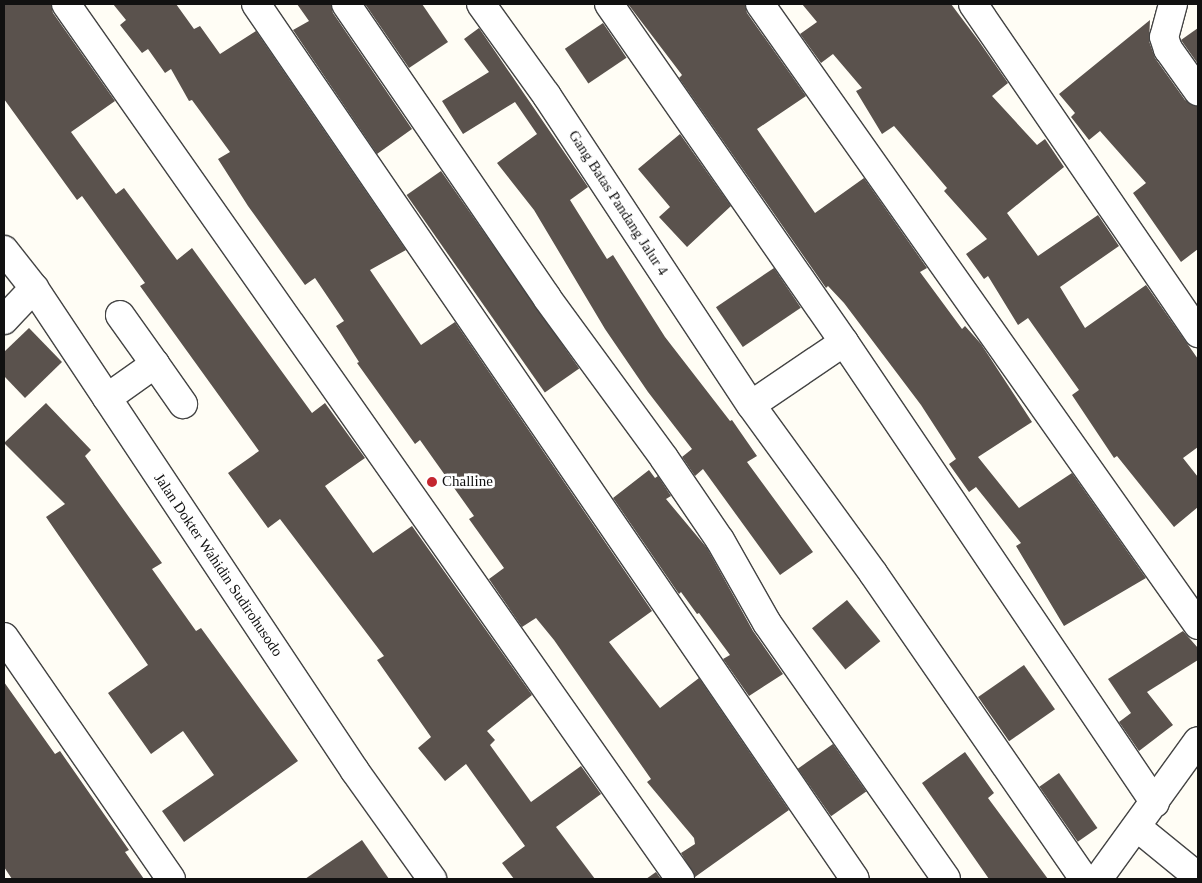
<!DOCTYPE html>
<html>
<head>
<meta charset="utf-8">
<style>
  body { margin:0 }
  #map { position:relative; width:1202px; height:883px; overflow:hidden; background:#fffdf5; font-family:"Times New Roman",serif }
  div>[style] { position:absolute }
  .building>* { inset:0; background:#5a524d; transform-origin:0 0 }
  .roads { filter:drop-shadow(1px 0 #444) drop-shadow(-1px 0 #444) drop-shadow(0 1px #444) drop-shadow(0 -1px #444) }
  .minor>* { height:28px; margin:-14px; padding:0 14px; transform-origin:14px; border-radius:14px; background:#fff }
  .dots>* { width:14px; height:14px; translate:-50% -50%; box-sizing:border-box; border:2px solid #fff; border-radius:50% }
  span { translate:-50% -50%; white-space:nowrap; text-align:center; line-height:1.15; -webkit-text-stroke:5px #fff; paint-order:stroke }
  .street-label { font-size:15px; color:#111 }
  .poi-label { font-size:15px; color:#111 }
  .left { translate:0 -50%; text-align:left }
  .frame { position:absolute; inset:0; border:5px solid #111; pointer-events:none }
</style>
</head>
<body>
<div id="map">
  <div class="building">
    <div style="clip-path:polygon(4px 4px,51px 4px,53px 13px,115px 101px,71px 132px,116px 194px,124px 188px,177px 260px,192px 248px,312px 413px,325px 403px,365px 458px,325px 486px,373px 553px,412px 526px,532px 695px,487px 731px,495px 740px,490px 745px,531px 802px,581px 766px,601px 794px,556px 827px,595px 879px,514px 879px,502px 863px,525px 846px,466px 764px,445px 781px,418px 748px,431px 737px,377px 660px,384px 656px,280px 519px,268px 528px,228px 473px,259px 451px,140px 286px,145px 283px,82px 196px,77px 200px,4px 99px)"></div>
    <div style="clip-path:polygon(113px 4px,176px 4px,194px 29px,200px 26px,220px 54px,256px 31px,406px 250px,370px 270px,421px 345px,455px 322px,652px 611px,609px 642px,660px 708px,699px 678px,789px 810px,695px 877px,681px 853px,695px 844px,694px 838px,647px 782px,651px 779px,554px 640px,536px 618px,522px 627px,489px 579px,504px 568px,469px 519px,474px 516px,420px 440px,415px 444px,357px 363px,359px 362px,336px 326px,344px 321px,315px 278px,305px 285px,248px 206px,218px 159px,230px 152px,192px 100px,189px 101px,171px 69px,165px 73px,148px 49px,142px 53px,120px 25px,126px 20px)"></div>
    <div style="clip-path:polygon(297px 4px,331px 4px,333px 13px,412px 129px,377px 154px,293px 30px,309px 21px)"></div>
    <div style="clip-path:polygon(365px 4px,422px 4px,448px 42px,409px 68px)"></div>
    <div style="clip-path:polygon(628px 4px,745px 4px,747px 13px,806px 96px,757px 129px,815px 213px,864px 178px,927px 268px,920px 272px,962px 329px,965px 326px,981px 344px,1032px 422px,978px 457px,1019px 508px,1072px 473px,1146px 578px,1064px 626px,1016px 546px,1021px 543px,976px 487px,969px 492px,949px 464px,956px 459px,921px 405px,844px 303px,828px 286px,826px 288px,679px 78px,682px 75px)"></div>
    <div style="clip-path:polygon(802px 4px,951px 4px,978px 40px,1008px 83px,992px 96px,1037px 145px,1045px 139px,1064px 167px,1007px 213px,1038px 256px,1098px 215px,1119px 246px,1060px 287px,1085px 328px,1146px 285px,1198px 359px,1198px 447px,1183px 458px,1198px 477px,1198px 507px,1174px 527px,1117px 456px,1114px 458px,1072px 395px,1079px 390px,1028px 318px,1018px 325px,988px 276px,984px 279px,966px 254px,987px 239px,944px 191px,947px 188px,894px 126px,882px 134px,856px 91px,862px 88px,833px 54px,821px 63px,800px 34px,817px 22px)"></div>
    <div style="clip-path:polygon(1150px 20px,1149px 41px,1155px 58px,1185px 100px,1198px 106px,1198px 249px,1181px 262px,1133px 193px,1146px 183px,1100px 131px,1089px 140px,1071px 117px,1075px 113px,1059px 94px)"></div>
    <div style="left:603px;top:23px;width:42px;height:46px;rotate:56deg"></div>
    <div style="clip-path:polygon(479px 28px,588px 187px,570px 200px,607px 259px,613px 255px,665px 337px,730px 421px,732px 420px,757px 456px,747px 462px,813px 552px,780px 575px,703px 469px,695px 476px,682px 457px,692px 449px,648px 392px,605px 329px,534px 210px,497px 163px,537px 134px,515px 102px,463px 134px,442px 101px,489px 72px,464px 39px)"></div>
    <div style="clip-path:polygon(1198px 28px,1198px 64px,1181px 40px)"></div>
    <div style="clip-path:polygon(680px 134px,731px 206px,687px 247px,659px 217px,670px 207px,638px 169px)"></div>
    <div style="left:441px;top:171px;width:241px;height:42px;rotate:55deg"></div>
    <div style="left:774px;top:268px;width:48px;height:70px;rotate:56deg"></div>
    <div style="clip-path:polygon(29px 328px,62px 362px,25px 398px,4px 376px,4px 352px)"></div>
    <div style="clip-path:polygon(46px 403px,91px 450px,85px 456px,162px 563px,152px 569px,196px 631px,201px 628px,298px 761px,184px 842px,162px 811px,214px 775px,183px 731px,151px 754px,108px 693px,148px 665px,46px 517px,65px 504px,4px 443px)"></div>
    <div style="clip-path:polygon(649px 470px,655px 478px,658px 476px,671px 496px,666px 499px,707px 548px,753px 631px,783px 674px,749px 696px,723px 659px,730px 655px,699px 613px,697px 614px,681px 592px,679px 594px,613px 498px)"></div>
    <div style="left:847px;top:600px;width:53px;height:45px;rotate:51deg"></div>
    <div style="clip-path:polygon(1183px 631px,1198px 648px,1198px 660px,1147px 692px,1173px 725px,1139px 751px,1119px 722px,1131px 713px,1108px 679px)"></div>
    <div style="left:1024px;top:665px;width:54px;height:56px;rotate:55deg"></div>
    <div style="clip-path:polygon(4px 682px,55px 754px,60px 751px,129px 850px,125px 852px,144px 879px,12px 879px,4px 867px)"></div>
    <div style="left:833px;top:744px;width:58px;height:43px;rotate:55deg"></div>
    <div style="clip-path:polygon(965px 752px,994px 793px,988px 798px,1048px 879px,989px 879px,922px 783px)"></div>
    <div style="left:1059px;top:773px;width:67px;height:24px;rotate:55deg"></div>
    <div style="clip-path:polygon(362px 840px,389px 879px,305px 879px)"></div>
    <div style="clip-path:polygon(656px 872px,661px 879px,646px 879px)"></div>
  </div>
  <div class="roads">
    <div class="minor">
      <div style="left:66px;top:4px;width:1069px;rotate:54.94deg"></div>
      <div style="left:256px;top:4px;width:1060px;rotate:55.61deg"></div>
      <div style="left:346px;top:4px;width:356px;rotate:55.6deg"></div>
      <div style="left:547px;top:298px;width:198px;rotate:53.8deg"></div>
      <div style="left:664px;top:458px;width:99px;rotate:55.7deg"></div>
      <div style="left:720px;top:540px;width:95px;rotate:60.5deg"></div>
      <div style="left:767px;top:623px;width:312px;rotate:55deg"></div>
      <div style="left:481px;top:4px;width:113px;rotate:54.3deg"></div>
      <div style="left:547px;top:96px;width:370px;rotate:56.6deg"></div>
      <div style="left:751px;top:405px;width:208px;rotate:54deg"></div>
      <div style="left:873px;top:573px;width:372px;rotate:55.4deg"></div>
      <div style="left:609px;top:4px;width:412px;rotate:55.2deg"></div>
      <div style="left:844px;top:342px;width:112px;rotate:145.9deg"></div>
      <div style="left:760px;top:4px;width:760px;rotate:54.8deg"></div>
      <div style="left:973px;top:4px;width:399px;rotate:55.6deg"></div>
      <div style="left:1173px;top:4px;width:34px;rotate:105deg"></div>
      <div style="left:1164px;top:37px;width:13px;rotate:72deg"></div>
      <div style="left:1168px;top:49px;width:52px;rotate:54.5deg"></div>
      <div style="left:4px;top:250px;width:48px;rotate:51.7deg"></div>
      <div style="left:34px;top:288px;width:580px;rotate:56.39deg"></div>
      <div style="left:355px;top:771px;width:133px;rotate:54.5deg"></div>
      <div style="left:120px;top:315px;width:60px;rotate:54.5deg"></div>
      <div style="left:4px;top:320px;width:44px;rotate:-46.8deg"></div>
      <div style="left:844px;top:342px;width:556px;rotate:56deg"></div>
      <div style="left:107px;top:398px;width:59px;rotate:-35.3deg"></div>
      <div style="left:155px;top:364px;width:49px;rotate:55deg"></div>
      <div style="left:4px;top:637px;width:294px;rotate:55.4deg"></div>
      <div style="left:1138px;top:828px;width:77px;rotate:39.2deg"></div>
      <div style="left:1098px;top:879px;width:170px;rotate:-54.1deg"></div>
    </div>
  </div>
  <div class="dots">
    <div style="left:432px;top:482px;background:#c4262e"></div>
  </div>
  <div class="street-label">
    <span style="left:618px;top:203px;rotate:57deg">Gang Batas Pandang Jalur 4</span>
    <span style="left:218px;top:565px;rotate:56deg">Jalan Dokter Wahidin Sudirohusodo</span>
  </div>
  <div class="poi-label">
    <span class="left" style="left:442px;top:482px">Challine</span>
  </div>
  <div class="frame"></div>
</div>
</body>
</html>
